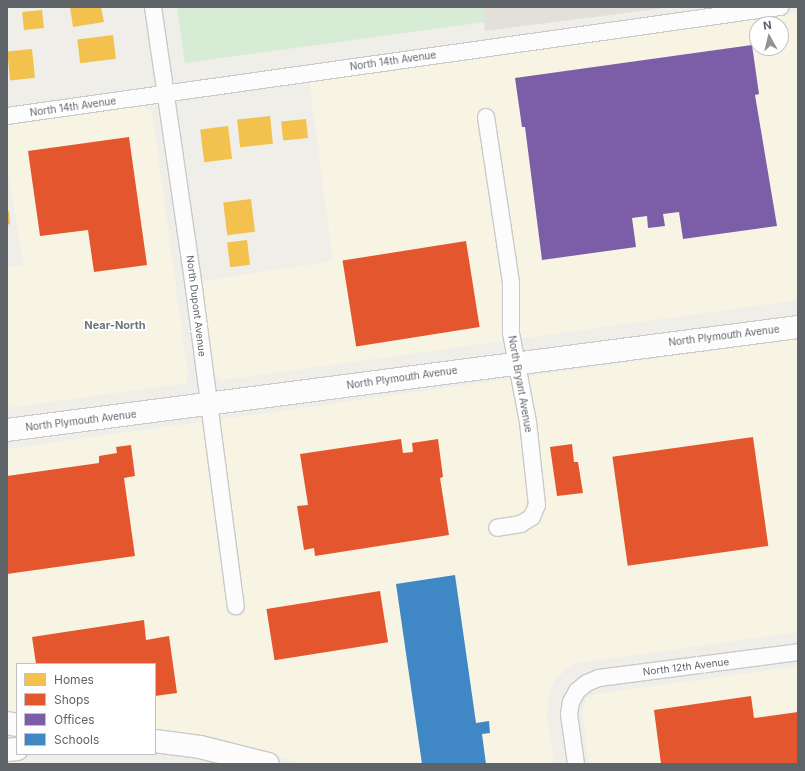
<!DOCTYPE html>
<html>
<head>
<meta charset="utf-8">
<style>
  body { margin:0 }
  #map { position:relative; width:805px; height:771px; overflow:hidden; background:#efeee9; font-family:Inter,sans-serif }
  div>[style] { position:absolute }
  .commercial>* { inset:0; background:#f8f4e4 }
  .education>* { inset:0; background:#e2e0d9 }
  .green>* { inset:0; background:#d7ecd4 }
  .homes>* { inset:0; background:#f2c14e; transform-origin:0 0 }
  .shops>* { inset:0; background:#e4572e; transform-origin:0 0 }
  .offices>* { inset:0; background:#7b5ea7 }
  .schools>* { inset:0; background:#3f88c5 }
  .roads { filter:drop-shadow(1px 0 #cacaca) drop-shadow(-1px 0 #cacaca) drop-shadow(0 1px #cacaca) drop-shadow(0 -1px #cacaca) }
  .street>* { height:16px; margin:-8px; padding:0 8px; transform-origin:8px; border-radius:8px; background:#fdfcfc }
  .secondary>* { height:22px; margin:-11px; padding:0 11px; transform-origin:11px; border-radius:11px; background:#fdfcfc }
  span { translate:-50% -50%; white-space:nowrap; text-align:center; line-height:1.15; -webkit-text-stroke:4px #fff; paint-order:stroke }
  .street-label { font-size:10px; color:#5e6368 }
  .neighbourhood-label { font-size:11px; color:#6f757b; font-weight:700 }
  .frame { position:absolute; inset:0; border:8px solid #5e6368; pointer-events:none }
  .legend { position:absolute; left:16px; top:663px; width:140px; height:92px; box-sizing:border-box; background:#fff; border:1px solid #bfc1c3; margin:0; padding:5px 7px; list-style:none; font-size:12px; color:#5e6368 }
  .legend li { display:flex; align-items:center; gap:8px; height:20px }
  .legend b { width:20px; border:1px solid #bfc1c3 }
  .north { position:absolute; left:749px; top:16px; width:40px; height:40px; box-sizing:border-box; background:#fff; border:1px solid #bfc1c3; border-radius:50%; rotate:352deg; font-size:11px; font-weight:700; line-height:16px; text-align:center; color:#5e6368 }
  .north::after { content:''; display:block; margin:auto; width:14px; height:18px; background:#919495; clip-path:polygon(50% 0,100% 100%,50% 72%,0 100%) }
</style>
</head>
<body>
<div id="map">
  <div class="commercial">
    <div style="clip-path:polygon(evenodd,798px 13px,798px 300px,221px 380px,210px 371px,197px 282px,333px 261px,309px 81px,798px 13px,757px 24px,781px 24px,781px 48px,757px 48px,757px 24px)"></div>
    <div style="clip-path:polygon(142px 105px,152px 112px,188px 376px,186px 383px,7px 408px,7px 268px,23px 265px,7px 162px,7px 126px)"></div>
    <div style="clip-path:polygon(798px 339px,798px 632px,577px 663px,565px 670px,554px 682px,548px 699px,547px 718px,554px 764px,302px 764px,212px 736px,155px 729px,155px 664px,17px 664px,17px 713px,7px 711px,7px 449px)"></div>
    <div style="clip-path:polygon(798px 666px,798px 764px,589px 764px,582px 712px,587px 698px,597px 694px)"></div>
  </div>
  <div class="education">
    <div style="clip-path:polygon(483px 7px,672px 7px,485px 31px)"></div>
  </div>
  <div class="green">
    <div style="clip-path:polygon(177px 7px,483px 7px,485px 22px,185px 63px)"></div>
  </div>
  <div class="homes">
    <div style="clip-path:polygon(70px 7px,101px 7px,104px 22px,73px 27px)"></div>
    <div style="left:42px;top:10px;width:18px;height:20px;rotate:84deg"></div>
    <div style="left:113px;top:35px;width:24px;height:36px;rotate:83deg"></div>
    <div style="left:32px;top:49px;width:29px;height:25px;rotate:84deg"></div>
    <div style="left:270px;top:116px;width:28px;height:33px;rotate:84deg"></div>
    <div style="left:306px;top:119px;width:19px;height:25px;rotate:84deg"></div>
    <div style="left:228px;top:126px;width:33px;height:28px;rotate:83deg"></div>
    <div style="left:251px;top:199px;width:33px;height:28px;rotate:83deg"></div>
    <div style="clip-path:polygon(9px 211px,10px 224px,7px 225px,7px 212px)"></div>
    <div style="left:247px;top:240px;width:25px;height:20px;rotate:83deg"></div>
  </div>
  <div class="shops">
    <div style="clip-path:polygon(129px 137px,147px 265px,94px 272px,88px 230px,40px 236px,28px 151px)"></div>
    <div style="left:466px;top:241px;width:87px;height:125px;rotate:81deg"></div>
    <div style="left:753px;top:437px;width:110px;height:142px;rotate:82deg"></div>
    <div style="clip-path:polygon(401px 439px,403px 453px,413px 452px,412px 443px,438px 439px,443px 477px,440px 478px,449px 535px,315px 556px,314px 548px,304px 550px,297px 506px,308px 505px,300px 454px)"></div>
    <div style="clip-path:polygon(572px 444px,574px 462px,578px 462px,583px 493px,557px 496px,550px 447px)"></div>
    <div style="clip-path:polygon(131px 445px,135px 476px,124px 478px,135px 556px,7px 574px,7px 476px,99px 463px,99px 456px,117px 453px,116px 447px)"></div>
    <div style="left:380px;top:591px;width:52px;height:115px;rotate:81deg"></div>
    <div style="clip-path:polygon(144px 620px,146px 640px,169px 636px,177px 693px,155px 696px,155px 664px,36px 664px,32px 637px)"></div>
    <div style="clip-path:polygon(751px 696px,754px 718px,798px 712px,798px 764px,661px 764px,654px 710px)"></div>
  </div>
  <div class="offices">
    <div style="clip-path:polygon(752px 45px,759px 94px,755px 95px,777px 226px,683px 239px,679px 212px,663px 214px,665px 226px,648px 228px,647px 216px,632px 218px,636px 247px,542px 260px,525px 127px,522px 127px,515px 78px)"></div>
  </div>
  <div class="schools">
    <div style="clip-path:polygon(455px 575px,476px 723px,489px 721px,490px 733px,482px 734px,486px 764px,422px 764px,396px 584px)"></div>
  </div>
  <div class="roads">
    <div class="street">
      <div style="left:153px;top:7px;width:285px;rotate:81.7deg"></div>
      <div style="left:194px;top:289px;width:320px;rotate:82.5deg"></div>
      <div style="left:7px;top:116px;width:781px;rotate:-8.03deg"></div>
      <div style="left:486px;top:117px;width:168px;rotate:81.4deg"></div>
      <div style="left:511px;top:283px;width:50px;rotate:90deg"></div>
      <div style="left:511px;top:333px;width:91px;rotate:79.2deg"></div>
      <div style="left:528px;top:422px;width:83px;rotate:83.8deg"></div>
      <div style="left:537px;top:505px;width:13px;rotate:113deg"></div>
      <div style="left:532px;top:517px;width:13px;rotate:148deg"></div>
      <div style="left:521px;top:524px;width:24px;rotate:171deg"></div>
      <div style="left:576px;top:764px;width:50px;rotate:-98deg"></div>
      <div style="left:569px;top:714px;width:12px;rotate:-81deg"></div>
      <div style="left:571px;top:702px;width:13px;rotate:-61deg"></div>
      <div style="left:577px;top:691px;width:13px;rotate:-39deg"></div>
      <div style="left:587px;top:683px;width:13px;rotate:-23deg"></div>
      <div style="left:599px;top:678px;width:201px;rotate:-7.4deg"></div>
    </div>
    <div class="secondary">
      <div style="left:7px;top:430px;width:798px;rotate:-7.42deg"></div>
      <div style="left:7px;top:723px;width:10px;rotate:11deg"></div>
      <div style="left:155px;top:741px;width:45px;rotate:7.6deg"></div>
      <div style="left:200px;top:747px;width:70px;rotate:14deg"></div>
      <div style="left:7px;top:750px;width:10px;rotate:-6deg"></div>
    </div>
  </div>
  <div class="street-label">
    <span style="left:393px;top:61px;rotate:-8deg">North 14th Avenue</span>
    <span style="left:73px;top:107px;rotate:-8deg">North 14th Avenue</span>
    <span style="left:196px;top:306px;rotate:83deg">North Dupont Avenue</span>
    <span style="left:724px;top:336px;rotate:-7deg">North Plymouth Avenue</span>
    <span style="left:402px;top:378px;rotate:-8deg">North Plymouth Avenue</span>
    <span style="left:520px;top:384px;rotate:80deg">North Bryant Avenue</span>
    <span style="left:81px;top:421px;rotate:-7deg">North Plymouth Avenue</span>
    <span style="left:686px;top:667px;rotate:-7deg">North 12th Avenue</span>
  </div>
  <div class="neighbourhood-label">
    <span style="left:115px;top:325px">Near-North</span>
  </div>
  <div class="frame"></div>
  <ul class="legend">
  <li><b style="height:11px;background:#f2c14e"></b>Homes</li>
  <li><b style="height:11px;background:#e4572e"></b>Shops</li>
  <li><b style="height:11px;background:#7b5ea7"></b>Offices</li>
  <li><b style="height:11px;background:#3f88c5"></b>Schools</li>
  </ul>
  <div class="north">N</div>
</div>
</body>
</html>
